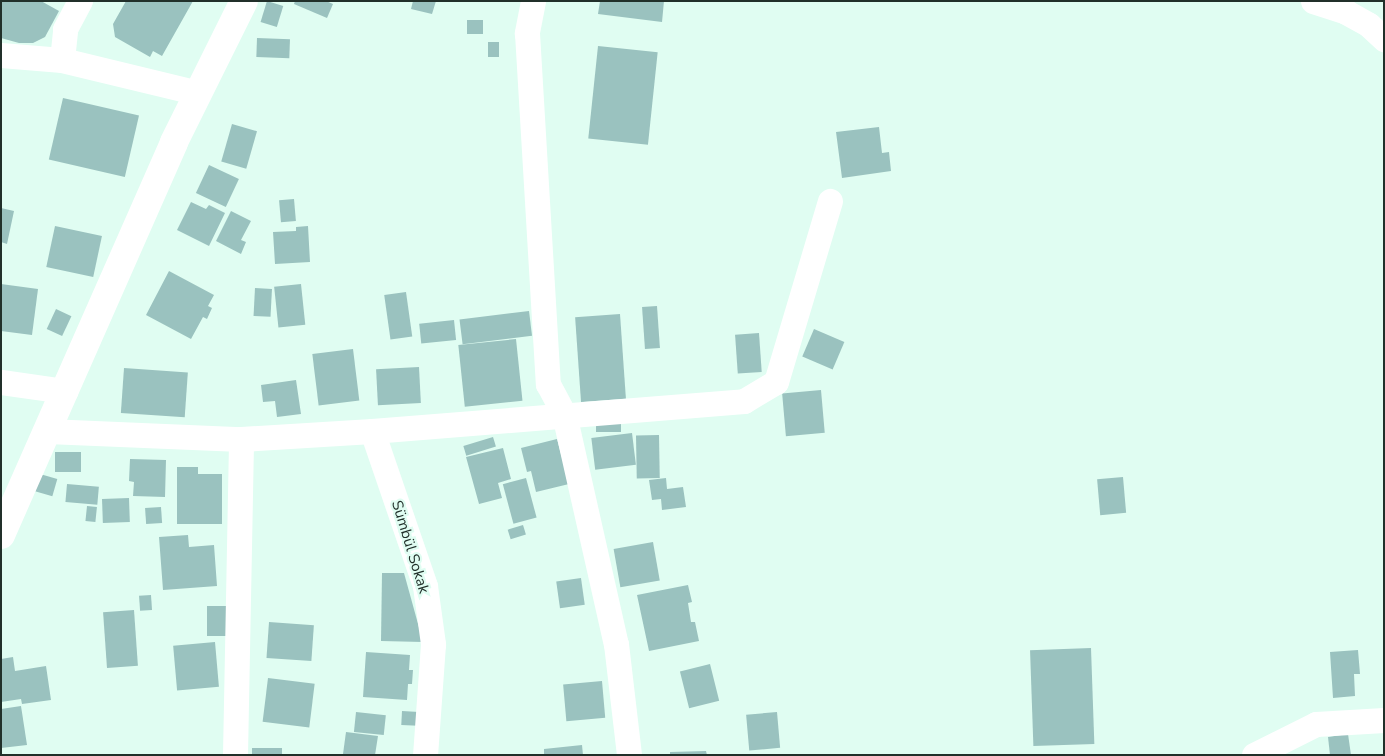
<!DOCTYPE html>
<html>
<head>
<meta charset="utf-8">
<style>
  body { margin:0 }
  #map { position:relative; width:1385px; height:756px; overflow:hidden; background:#e0fdf2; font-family:"Nunito Sans",sans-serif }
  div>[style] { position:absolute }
  .building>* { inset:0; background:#9ac2bf; transform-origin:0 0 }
  .street>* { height:25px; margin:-12.5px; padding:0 12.5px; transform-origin:12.5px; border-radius:12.5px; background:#fff }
  .secondary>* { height:28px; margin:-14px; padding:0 14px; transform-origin:14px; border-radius:14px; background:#fff }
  span { translate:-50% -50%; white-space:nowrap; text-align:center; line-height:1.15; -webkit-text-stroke:4.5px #e0fdf2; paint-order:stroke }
  .street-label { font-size:15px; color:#21302a }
  .frame { position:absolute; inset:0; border:2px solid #21302a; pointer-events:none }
</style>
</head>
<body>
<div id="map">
  <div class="building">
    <div style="clip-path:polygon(1px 1px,41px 1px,59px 11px,45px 37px,33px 43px,19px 43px,1px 38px)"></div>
    <div style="clip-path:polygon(126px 1px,193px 1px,162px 56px,153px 51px,150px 57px,115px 37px,113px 24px)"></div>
    <div style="left:267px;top:1px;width:17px;height:22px;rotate:17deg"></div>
    <div style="clip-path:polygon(295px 1px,326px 1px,333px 4px,327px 18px,294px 4px)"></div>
    <div style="clip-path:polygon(413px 1px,436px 1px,432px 14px,411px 9px)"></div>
    <div style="clip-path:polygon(600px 1px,664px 1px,662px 22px,598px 14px)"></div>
    <div style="left:467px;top:20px;width:16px;height:14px"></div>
    <div style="left:257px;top:38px;width:33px;height:19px;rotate:2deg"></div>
    <div style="left:488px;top:42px;width:11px;height:15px"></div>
    <div style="left:598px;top:46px;width:60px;height:93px;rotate:6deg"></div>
    <div style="left:63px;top:98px;width:78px;height:63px;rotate:13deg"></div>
    <div style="left:232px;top:124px;width:26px;height:39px;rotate:16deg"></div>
    <div style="clip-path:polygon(879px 127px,882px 153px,889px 152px,891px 171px,842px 178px,836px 132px)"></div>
    <div style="left:209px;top:165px;width:33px;height:31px;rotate:25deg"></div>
    <div style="left:294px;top:199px;width:22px;height:15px;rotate:85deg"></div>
    <div style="clip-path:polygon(191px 202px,206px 209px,209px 205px,225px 213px,209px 246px,177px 230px)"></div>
    <div style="clip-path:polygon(1px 208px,14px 211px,7px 244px,1px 242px)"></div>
    <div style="clip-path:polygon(231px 211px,251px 221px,241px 240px,246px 242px,241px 254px,216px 241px)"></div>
    <div style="left:55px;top:226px;width:48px;height:42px;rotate:12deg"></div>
    <div style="clip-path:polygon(308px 226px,310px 262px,275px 264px,273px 232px,296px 231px,296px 227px)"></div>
    <div style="clip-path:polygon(169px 271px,214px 295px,208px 306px,212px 308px,207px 319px,203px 317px,191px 339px,146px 315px)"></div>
    <div style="clip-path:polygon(1px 284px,38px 289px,32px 335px,1px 331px)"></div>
    <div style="left:301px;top:284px;width:41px;height:27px;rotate:84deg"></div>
    <div style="left:255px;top:288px;width:17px;height:28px;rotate:3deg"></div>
    <div style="left:406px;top:292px;width:45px;height:22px;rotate:82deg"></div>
    <div style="left:657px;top:306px;width:42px;height:15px;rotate:86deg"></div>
    <div style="left:56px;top:309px;width:17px;height:22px;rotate:25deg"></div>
    <div style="left:529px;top:311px;width:25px;height:70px;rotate:83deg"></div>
    <div style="left:620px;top:314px;width:85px;height:45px;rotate:86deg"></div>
    <div style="left:454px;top:320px;width:20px;height:35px;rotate:84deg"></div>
    <div style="left:814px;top:329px;width:33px;height:30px;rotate:23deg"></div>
    <div style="left:759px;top:333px;width:39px;height:24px;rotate:86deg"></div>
    <div style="left:516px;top:339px;width:62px;height:58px;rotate:84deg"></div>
    <div style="left:353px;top:349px;width:52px;height:41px;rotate:83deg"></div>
    <div style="left:419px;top:367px;width:36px;height:43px;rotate:87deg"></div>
    <div style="left:124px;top:368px;width:64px;height:45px;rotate:4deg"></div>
    <div style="clip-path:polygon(296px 380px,301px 414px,277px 417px,275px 401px,263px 402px,261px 385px)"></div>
    <div style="left:821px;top:390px;width:43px;height:39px;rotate:85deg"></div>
    <div style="left:621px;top:422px;width:10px;height:25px;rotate:90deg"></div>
    <div style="left:632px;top:433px;width:32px;height:41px;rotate:83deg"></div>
    <div style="left:659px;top:435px;width:43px;height:23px;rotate:89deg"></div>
    <div style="left:493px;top:437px;width:10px;height:31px;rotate:73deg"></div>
    <div style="clip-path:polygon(557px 439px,569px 484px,536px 492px,531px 471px,527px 472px,521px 448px)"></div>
    <div style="clip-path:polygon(503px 448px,511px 479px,498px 483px,502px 498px,479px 504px,466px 457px)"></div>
    <div style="left:55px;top:452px;width:26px;height:20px"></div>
    <div style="clip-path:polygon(130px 459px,166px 460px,165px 497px,133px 496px,134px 482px,129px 481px)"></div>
    <div style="clip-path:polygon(177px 467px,198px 467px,198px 474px,222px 474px,222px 524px,177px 524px)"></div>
    <div style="left:40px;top:474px;width:18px;height:18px;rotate:16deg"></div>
    <div style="left:1123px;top:477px;width:36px;height:26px;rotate:85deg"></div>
    <div style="left:526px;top:478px;width:41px;height:24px;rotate:75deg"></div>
    <div style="clip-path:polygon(666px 478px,667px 489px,683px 487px,686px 507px,662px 510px,661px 499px,652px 500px,649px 480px)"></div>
    <div style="left:67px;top:484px;width:32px;height:18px;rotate:5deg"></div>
    <div style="left:129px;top:498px;width:24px;height:27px;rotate:88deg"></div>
    <div style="left:87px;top:506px;width:10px;height:15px;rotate:6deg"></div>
    <div style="left:161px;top:507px;width:16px;height:16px;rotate:86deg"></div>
    <div style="left:523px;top:525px;width:10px;height:16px;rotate:73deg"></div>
    <div style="clip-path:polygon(188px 535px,189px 547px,214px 545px,217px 586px,163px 590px,159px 537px)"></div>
    <div style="left:653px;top:542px;width:39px;height:40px;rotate:80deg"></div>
    <div style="clip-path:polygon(382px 573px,404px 573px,423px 642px,381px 641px)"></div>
    <div style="left:581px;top:578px;width:27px;height:25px;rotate:82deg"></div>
    <div style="clip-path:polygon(688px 585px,692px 602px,688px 603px,691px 622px,695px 622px,699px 641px,649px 651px,637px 595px)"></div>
    <div style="left:151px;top:595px;width:15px;height:12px;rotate:86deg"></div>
    <div style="left:207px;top:606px;width:20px;height:30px"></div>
    <div style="left:134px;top:610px;width:56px;height:31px;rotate:86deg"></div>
    <div style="left:269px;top:622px;width:45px;height:36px;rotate:4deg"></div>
    <div style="left:215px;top:642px;width:45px;height:42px;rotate:85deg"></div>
    <div style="left:1091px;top:648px;width:96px;height:61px;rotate:88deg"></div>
    <div style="clip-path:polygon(1358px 650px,1360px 674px,1354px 674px,1355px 696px,1333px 698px,1330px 652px)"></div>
    <div style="clip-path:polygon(366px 652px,410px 655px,409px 670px,413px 670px,412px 684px,408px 684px,407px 700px,363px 697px)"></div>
    <div style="clip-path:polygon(13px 657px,15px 671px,46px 666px,51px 700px,22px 704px,21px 699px,1px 702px,1px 659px)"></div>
    <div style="left:710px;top:664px;width:38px;height:31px;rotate:76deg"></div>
    <div style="left:268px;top:678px;width:47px;height:44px;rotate:7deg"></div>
    <div style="left:602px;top:681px;width:37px;height:39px;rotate:85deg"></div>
    <div style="clip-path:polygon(21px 706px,27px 745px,1px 748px,1px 709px)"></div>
    <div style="left:402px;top:711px;width:17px;height:14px;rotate:3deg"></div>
    <div style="left:356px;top:712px;width:30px;height:20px;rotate:6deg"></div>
    <div style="left:777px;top:712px;width:36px;height:31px;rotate:85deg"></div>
    <div style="clip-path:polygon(346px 732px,378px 736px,375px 755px,343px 754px)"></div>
    <div style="clip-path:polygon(1348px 734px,1351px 755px,1330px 755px,1328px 737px)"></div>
    <div style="clip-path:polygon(582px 745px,583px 755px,544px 755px,544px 749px)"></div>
    <div style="left:252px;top:748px;width:30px;height:7px"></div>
    <div style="clip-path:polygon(706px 751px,707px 755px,670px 755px,670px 752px)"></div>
  </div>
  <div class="street">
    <div style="left:533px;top:1px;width:33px;rotate:101deg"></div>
    <div style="left:527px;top:33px;width:352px;rotate:86.6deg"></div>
    <div style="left:548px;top:384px;width:34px;rotate:62deg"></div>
    <div style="left:564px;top:414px;width:236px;rotate:77.3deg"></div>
    <div style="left:616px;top:644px;width:112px;rotate:83.3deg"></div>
    <div style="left:1313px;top:1px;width:35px;rotate:18deg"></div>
    <div style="left:1346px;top:12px;width:26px;rotate:29deg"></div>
    <div style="left:1369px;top:25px;width:21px;rotate:43deg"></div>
    <div style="left:1px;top:55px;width:61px;rotate:4.7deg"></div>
    <div style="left:62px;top:60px;width:140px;rotate:13.6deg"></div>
    <div style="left:62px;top:60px;width:31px;rotate:-84deg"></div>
    <div style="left:65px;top:29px;width:32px;rotate:-62deg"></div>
    <div style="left:1px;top:382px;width:65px;rotate:8deg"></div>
    <div style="left:47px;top:431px;width:194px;rotate:2.4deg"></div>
    <div style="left:241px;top:439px;width:131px;rotate:-3.5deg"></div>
    <div style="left:372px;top:431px;width:373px;rotate:-4.6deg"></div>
    <div style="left:744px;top:401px;width:37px;rotate:-31deg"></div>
    <div style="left:776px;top:382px;width:189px;rotate:-73.4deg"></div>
    <div style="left:372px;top:431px;width:164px;rotate:71.1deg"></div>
    <div style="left:425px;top:586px;width:59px;rotate:82.1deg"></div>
    <div style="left:433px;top:644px;width:111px;rotate:94.1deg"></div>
    <div style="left:235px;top:755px;width:316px;rotate:-88.9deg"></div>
    <div style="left:1254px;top:755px;width:69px;rotate:-26.6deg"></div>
    <div style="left:1316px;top:724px;width:68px;rotate:-3.4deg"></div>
  </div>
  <div class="secondary">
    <div style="left:1px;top:535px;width:429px;rotate:-66.2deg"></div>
    <div style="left:174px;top:142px;width:157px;rotate:-63.6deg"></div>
  </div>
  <div class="street-label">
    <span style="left:410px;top:547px;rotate:73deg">Sümbül Sokak</span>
  </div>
  <div class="frame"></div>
</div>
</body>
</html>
